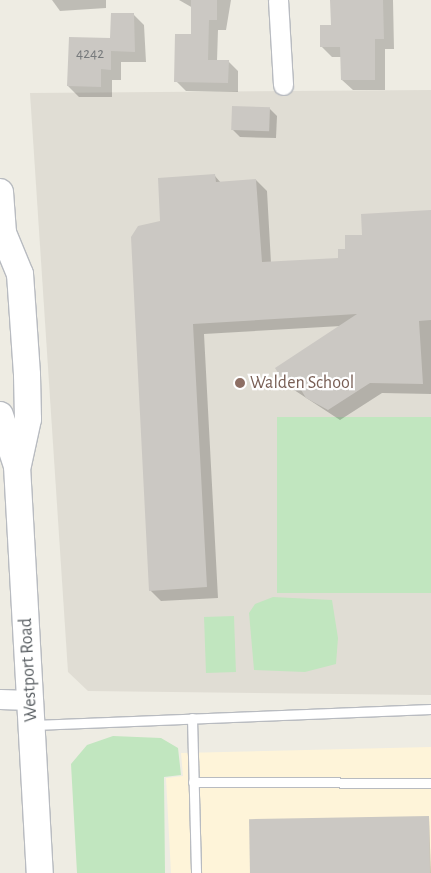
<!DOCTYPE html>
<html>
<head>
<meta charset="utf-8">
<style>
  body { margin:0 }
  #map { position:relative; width:431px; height:873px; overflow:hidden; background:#eeece3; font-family:"Alegreya Sans",sans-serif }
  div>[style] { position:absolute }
  .commercial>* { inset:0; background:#fef4d9 }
  .education>* { inset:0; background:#e0ddd4 }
  .green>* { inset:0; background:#c1e6bf; transform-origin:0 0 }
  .shadow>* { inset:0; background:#0003 }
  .building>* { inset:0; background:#cbc8c3; transform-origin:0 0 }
  .roads { filter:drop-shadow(1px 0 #b8bbc0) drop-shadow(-1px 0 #b8bbc0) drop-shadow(0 1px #b8bbc0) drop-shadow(0 -1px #b8bbc0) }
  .lane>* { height:9px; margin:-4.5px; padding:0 4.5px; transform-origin:4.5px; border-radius:4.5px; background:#fff }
  .street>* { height:19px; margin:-9.5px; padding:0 9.5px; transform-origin:9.5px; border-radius:9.5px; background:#fff }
  .secondary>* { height:26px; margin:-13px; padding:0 13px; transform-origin:13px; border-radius:13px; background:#fff }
  .dots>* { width:14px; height:14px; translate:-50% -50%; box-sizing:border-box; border:2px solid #fff; border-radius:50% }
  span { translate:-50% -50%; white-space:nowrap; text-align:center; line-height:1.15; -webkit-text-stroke:4.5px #fff; paint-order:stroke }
  .number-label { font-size:15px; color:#777a7c }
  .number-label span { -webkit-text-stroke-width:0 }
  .education-label { font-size:18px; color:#785e54 }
  .left { translate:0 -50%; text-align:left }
  .street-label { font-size:18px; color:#5b6064 }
</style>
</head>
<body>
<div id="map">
  <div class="commercial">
    <div style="clip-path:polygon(431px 747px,431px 873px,171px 873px,166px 778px,183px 776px,181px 753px)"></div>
  </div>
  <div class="education">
    <div style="clip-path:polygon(431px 90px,431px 695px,88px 691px,68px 672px,30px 93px)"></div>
  </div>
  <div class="green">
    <div style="left:431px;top:417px;width:176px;height:154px;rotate:90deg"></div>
    <div style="clip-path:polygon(273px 597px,332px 600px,338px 638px,336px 664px,305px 672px,254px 670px,249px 613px,255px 604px)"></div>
    <div style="left:234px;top:616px;width:56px;height:30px;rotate:88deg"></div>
    <div style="clip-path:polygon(113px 736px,161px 738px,178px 748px,181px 775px,164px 777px,165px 873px,77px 873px,71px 764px,87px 745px)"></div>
  </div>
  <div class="shadow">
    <div style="clip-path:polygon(52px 0,106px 0,106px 8px,60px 11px)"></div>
    <div style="clip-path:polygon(179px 0,231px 0,226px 30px,218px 30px,217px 61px,228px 61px,238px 71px,238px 92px,186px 91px,176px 81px,193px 35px,193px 8px)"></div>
    <div style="clip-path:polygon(332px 0,393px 0,394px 49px,385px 49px,385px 90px,353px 90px,342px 80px,342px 57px,332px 57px,321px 46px,332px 26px)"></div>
    <div style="clip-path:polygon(133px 14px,144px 25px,146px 62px,121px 62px,121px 80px,112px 80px,112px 97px,79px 97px,68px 86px)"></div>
    <div style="clip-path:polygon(269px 108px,277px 116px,276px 138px,240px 137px,232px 129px)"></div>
    <div style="clip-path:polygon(215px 176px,221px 183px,256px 180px,267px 191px,271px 263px,340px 259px,363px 236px,431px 211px,431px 394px,382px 393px,340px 420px,288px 386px,341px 326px,204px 334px,218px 598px,161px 601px,150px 590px,161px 222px)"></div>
    <div style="clip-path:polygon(429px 818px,431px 873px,250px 873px)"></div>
  </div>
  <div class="building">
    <div style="clip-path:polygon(191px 0,217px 0,217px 20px,209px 20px,208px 60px,229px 60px,228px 83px,174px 82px,175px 34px,191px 34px)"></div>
    <div style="clip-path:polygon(330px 0,383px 0,384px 39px,375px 39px,375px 80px,341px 80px,340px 47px,320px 47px,320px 25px,331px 25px)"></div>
    <div style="clip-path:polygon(111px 13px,134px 13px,135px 52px,111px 51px,111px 70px,101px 69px,101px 87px,67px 86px,69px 37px,110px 38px)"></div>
    <div style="left:232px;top:106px;width:38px;height:24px;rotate:2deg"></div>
    <div style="clip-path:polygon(215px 174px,216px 182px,256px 179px,262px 262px,338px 258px,338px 249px,345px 249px,345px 235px,362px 235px,361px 214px,431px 210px,431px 320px,419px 321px,423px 384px,370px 383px,328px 410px,306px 398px,298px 385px,287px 387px,275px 368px,357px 314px,193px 324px,207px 587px,149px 591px,131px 237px,138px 226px,160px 221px,158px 178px)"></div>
    <div style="left:429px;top:816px;width:57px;height:180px;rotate:89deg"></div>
  </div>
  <div class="roads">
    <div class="lane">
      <div style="left:192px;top:718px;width:155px;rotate:88.5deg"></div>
      <div style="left:34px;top:725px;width:397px;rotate:-2.3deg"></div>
      <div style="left:193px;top:782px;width:238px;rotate:0.2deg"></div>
    </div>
    <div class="street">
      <div style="left:278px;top:0;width:85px;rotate:86.6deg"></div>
      <div style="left:0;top:699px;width:30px;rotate:2deg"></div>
    </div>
    <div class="secondary">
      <div style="left:0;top:192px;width:41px;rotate:85.8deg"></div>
      <div style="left:3px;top:233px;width:44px;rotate:67.5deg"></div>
      <div style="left:20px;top:274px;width:101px;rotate:86deg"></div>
      <div style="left:27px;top:375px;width:44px;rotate:88.7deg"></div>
      <div style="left:28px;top:419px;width:47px;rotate:102.3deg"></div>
      <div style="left:0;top:415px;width:54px;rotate:71.6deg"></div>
      <div style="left:17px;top:466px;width:408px;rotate:86.8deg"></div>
    </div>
  </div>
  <div class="dots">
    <div style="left:240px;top:383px;background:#8d6e63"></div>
  </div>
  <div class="number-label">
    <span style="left:90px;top:54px">4242</span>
  </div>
  <div class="education-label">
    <span class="left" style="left:250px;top:383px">Walden School</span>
  </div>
  <div class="street-label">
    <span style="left:29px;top:670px;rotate:-93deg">Westport Road</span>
  </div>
</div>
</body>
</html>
